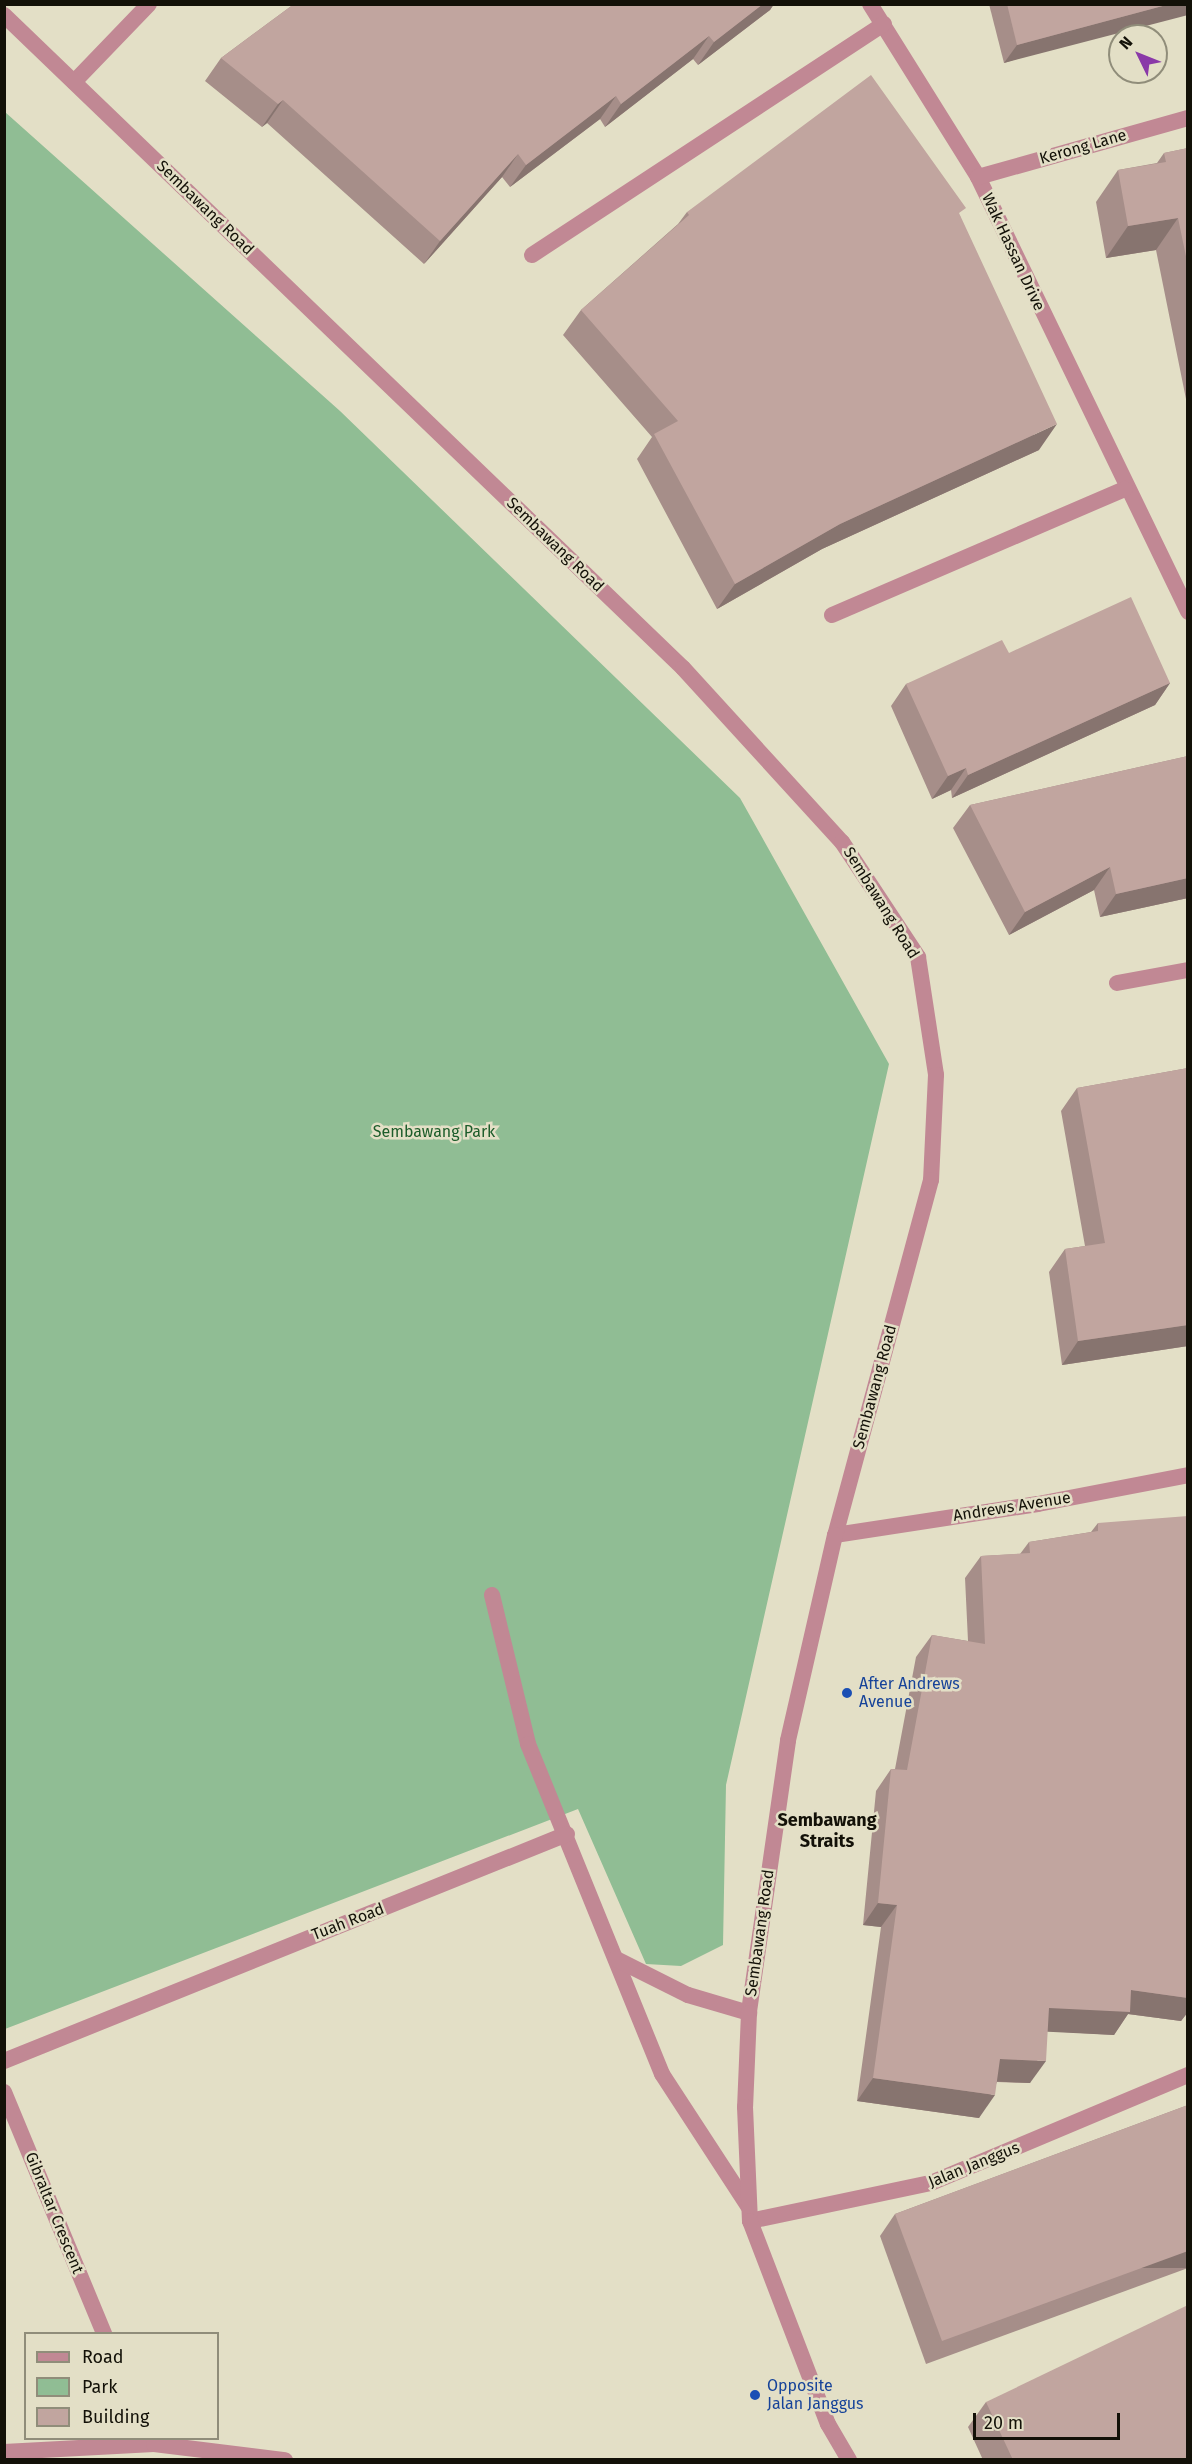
<!DOCTYPE html>
<html>
<head>
<meta charset="utf-8">
<style>
  body { margin:0 }
  #map { position:relative; width:1192px; height:2464px; overflow:hidden; background:#e3dfc6; font-family:"Fira Sans",sans-serif }
  div>[style] { position:absolute }
  .green>* { inset:0; background:#90bd94 }
  .minor>* { height:16px; margin:-8px; padding:0 8px; transform-origin:8px; border-radius:8px; background:#c18894 }
  .tertiary>* { height:16px; margin:-8px; padding:0 8px; transform-origin:8px; border-radius:8px; background:#c18894 }
  .wall>* { inset:0; background:#a68e89 }
  .shaded-wall>* { inset:0; background:#87746f; transform-origin:0 0 }
  .building>* { inset:0; background:#c1a59f }
  .dots>* { width:16px; height:16px; translate:-50% -50%; box-sizing:border-box; border:3px solid #e3dfc6; border-radius:50% }
  span { translate:-50% -50%; white-space:nowrap; text-align:center; line-height:1.15; -webkit-text-stroke:5px #e3dfc6; paint-order:stroke }
  .street-label { font-size:16px; color:#131108 }
  .park-label { font-size:16px; color:#1d5d2b }
  .transit-label { font-size:16px; color:#164399 }
  .left { translate:0 -50%; text-align:left }
  .neighbourhood-label { font-size:18px; color:#131108; font-weight:700 }
  .frame { position:absolute; inset:0; border:6px solid #131108; pointer-events:none }
  .legend { position:absolute; left:24px; top:2332px; width:195px; height:108px; box-sizing:border-box; background:#e3dfc6; border:2px solid #908d7a; margin:0; padding:8px 10px; list-style:none; font-size:18px; color:#131108 }
  .legend li { display:flex; align-items:center; gap:12px; height:30px }
  .legend b { width:30px; border:2px solid #908d7a }
  .north { position:absolute; left:1108px; top:24px; width:60px; height:60px; box-sizing:border-box; background:#e3dfc6; border:2px solid #908d7a; border-radius:50%; rotate:313deg; font-size:16px; font-weight:700; line-height:24px; text-align:center; color:#131108 }
  .north::after { content:''; display:block; margin:auto; width:21px; height:27px; background:#8a39a8; clip-path:polygon(50% 0,100% 100%,50% 72%,0 100%) }
  .scale { position:absolute; left:973px; top:2413px; width:147px; height:27px; box-sizing:border-box; border:3px solid #131108; border-top:0; padding-left:8px; font-size:18px; line-height:21px; white-space:nowrap; color:#131108; -webkit-text-stroke:4px #e3dfc6; paint-order:stroke }
</style>
</head>
<body>
<div id="map">
  <div class="green">
    <div style="clip-path:polygon(5px 112px,340px 411px,740px 798px,889px 1064px,726px 1785px,723px 1945px,681px 1966px,646px 1964px,578px 1809px,5px 2029px)"></div>
  </div>
  <div class="minor">
    <div style="left:870px;top:4px;width:204px;rotate:58deg"></div>
    <div style="left:978px;top:177px;width:483px;rotate:64.2deg"></div>
    <div style="left:74px;top:82px;width:108px;rotate:-46.1deg"></div>
    <div style="left:978px;top:177px;width:218px;rotate:-15.7deg"></div>
    <div style="left:532px;top:255px;width:421px;rotate:-33.3deg"></div>
    <div style="left:832px;top:615px;width:319px;rotate:-23.3deg"></div>
    <div style="left:1117px;top:983px;width:72px;rotate:-10.4deg"></div>
    <div style="left:835px;top:1535px;width:205px;rotate:-8.7deg"></div>
    <div style="left:1038px;top:1504px;width:153px;rotate:-10.9deg"></div>
    <div style="left:492px;top:1595px;width:153px;rotate:76.4deg"></div>
    <div style="left:528px;top:1744px;width:356px;rotate:67.9deg"></div>
    <div style="left:662px;top:2074px;width:158px;rotate:56.9deg"></div>
    <div style="left:616px;top:1959px;width:80px;rotate:26.6deg"></div>
    <div style="left:688px;top:1995px;width:64px;rotate:16.4deg"></div>
    <div style="left:4px;top:2061px;width:607px;rotate:-21.96deg"></div>
    <div style="left:4px;top:2092px;width:262px;rotate:67.5deg"></div>
    <div style="left:750px;top:2221px;width:185px;rotate:-11.9deg"></div>
    <div style="left:931px;top:2183px;width:279px;rotate:-22.8deg"></div>
    <div style="left:4px;top:2452px;width:150px;rotate:-3.1deg"></div>
    <div style="left:154px;top:2444px;width:132px;rotate:7deg"></div>
  </div>
  <div class="tertiary">
    <div style="left:4px;top:15px;width:942px;rotate:43.88deg"></div>
    <div style="left:683px;top:668px;width:236px;rotate:47.6deg"></div>
    <div style="left:842px;top:842px;width:138px;rotate:56.5deg"></div>
    <div style="left:918px;top:957px;width:119px;rotate:81.3deg"></div>
    <div style="left:936px;top:1075px;width:105px;rotate:92.7deg"></div>
    <div style="left:931px;top:1180px;width:368px;rotate:105.1deg"></div>
    <div style="left:835px;top:1535px;width:211px;rotate:102.9deg"></div>
    <div style="left:788px;top:1741px;width:275px;rotate:98.2deg"></div>
    <div style="left:749px;top:2013px;width:94px;rotate:92.4deg"></div>
    <div style="left:745px;top:2107px;width:114px;rotate:87.5deg"></div>
    <div style="left:750px;top:2221px;width:217px;rotate:69deg"></div>
    <div style="left:828px;top:2424px;width:42px;rotate:59.7deg"></div>
  </div>
  <div class="wall">
    <div style="clip-path:polygon(294px 4px,774px 4px,770px 10px,698px 65px,693px 59px,605px 127px,600px 119px,510px 187px,502px 177px,424px 264px,267px 123px,262px 127px,205px 81px,221px 58px)"></div>
    <div style="clip-path:polygon(989px 4px,1188px 4px,1004px 63px)"></div>
    <div style="clip-path:polygon(1188px 148px,1188px 409px,1156px 250px,1106px 258px,1096px 202px,1118px 170px,1157px 163px,1164px 153px)"></div>
    <div style="clip-path:polygon(687px 212px,960px 216px,1039px 450px,822px 549px,717px 609px,637px 459px,652px 437px,563px 335px,581px 310px,678px 224px)"></div>
    <div style="clip-path:polygon(1009px 653px,1170px 683px,1155px 705px,952px 798px,951px 790px,932px 799px,891px 706px,906px 684px)"></div>
    <div style="clip-path:polygon(1188px 756px,1188px 898px,1100px 917px,1094px 890px,1009px 935px,953px 828px,970px 805px)"></div>
    <div style="clip-path:polygon(1188px 1068px,1188px 1346px,1062px 1365px,1049px 1272px,1065px 1249px,1085px 1246px,1061px 1111px,1077px 1088px)"></div>
    <div style="clip-path:polygon(1098px 1523px,1188px 1998px,1188px 2012px,1181px 2021px,1128px 2014px,1114px 2035px,1047px 2031px,1030px 2083px,997px 2082px,979px 2118px,857px 2101px,881px 1927px,863px 1925px,876px 1791px,891px 1769px,895px 1769px,916px 1657px,932px 1635px,968px 1641px,965px 1578px,981px 1556px,1020px 1554px,1029px 1542px,1091px 1532px)"></div>
    <div style="clip-path:polygon(1188px 2105px,1188px 2268px,926px 2364px,880px 2236px,895px 2214px)"></div>
    <div style="clip-path:polygon(986px 2402px,1188px 2460px,983px 2460px,968px 2427px)"></div>
  </div>
  <div class="shaded-wall">
    <div style="clip-path:polygon(763px 4px,774px 4px,770px 10px,698px 65px,714px 42px)"></div>
    <div style="clip-path:polygon(1170px 4px,1188px 4px,1188px 15px,1004px 63px,1017px 45px)"></div>
    <div style="clip-path:polygon(709px 36px,693px 59px,605px 127px,621px 104px)"></div>
    <div style="clip-path:polygon(616px 96px,600px 119px,510px 187px,526px 165px)"></div>
    <div style="clip-path:polygon(283px 100px,267px 123px,262px 127px,278px 104px)"></div>
    <div style="clip-path:polygon(518px 154px,502px 177px,424px 264px,440px 241px)"></div>
    <div style="clip-path:polygon(1178px 218px,1156px 250px,1106px 258px,1128px 226px)"></div>
    <div style="clip-path:polygon(1057px 424px,1039px 450px,822px 549px,717px 609px,735px 584px,840px 524px)"></div>
    <div style="clip-path:polygon(1170px 683px,1155px 705px,952px 798px,968px 775px)"></div>
    <div style="clip-path:polygon(966px 768px,951px 790px,932px 799px,948px 776px)"></div>
    <div style="clip-path:polygon(1110px 867px,1094px 890px,1009px 935px,1025px 912px)"></div>
    <div style="clip-path:polygon(1188px 878px,1188px 898px,1100px 917px,1116px 894px)"></div>
    <div style="clip-path:polygon(1188px 1325px,1188px 1346px,1062px 1365px,1078px 1341px)"></div>
    <div style="clip-path:polygon(878px 1903px,897px 1905px,881px 1927px,863px 1925px)"></div>
    <div style="clip-path:polygon(1131px 1990px,1188px 1998px,1188px 2012px,1181px 2021px,1128px 2014px,1114px 2035px,1033px 2031px,1049px 2008px)"></div>
    <div style="clip-path:polygon(1000px 2059px,1046px 2061px,1030px 2083px,984px 2081px)"></div>
    <div style="clip-path:polygon(873px 2078px,995px 2095px,979px 2118px,857px 2101px)"></div>
    <div style="left:1188px;top:2251px;width:17px;height:262px;rotate:90deg"></div>
  </div>
  <div class="building">
    <div style="clip-path:polygon(294px 4px,763px 4px,714px 42px,709px 36px,621px 104px,616px 96px,526px 165px,518px 154px,440px 241px,283px 100px,278px 104px,221px 58px)"></div>
    <div style="clip-path:polygon(1007px 4px,1170px 4px,1017px 45px)"></div>
    <div style="clip-path:polygon(871px 75px,966px 208px,959px 213px,1057px 424px,840px 524px,735px 584px,654px 434px,678px 421px,581px 310px,689px 215px,687px 212px)"></div>
    <div style="clip-path:polygon(1188px 148px,1188px 266px,1178px 218px,1128px 226px,1118px 170px,1166px 162px,1164px 153px)"></div>
    <div style="clip-path:polygon(1131px 597px,1170px 683px,968px 775px,966px 768px,948px 776px,906px 684px,1002px 640px,1009px 653px)"></div>
    <div style="clip-path:polygon(1188px 756px,1188px 878px,1116px 894px,1110px 867px,1025px 912px,970px 805px)"></div>
    <div style="clip-path:polygon(1188px 1068px,1188px 1325px,1078px 1341px,1065px 1249px,1105px 1243px,1077px 1088px)"></div>
    <div style="clip-path:polygon(1188px 1516px,1188px 1998px,1131px 1990px,1130px 2012px,1049px 2008px,1046px 2061px,1000px 2059px,995px 2095px,873px 2078px,897px 1905px,878px 1903px,891px 1769px,907px 1770px,932px 1635px,985px 1644px,981px 1556px,1030px 1553px,1029px 1542px,1098px 1531px,1098px 1523px)"></div>
    <div style="clip-path:polygon(1188px 2105px,1188px 2251px,942px 2341px,895px 2214px)"></div>
    <div style="clip-path:polygon(1188px 2305px,1188px 2460px,1013px 2460px,986px 2402px)"></div>
  </div>
  <div class="dots">
    <div style="left:847px;top:1693px;background:#1a4fb4"></div>
    <div style="left:755px;top:2395px;background:#1a4fb4"></div>
  </div>
  <div class="street-label">
    <span style="left:1083px;top:147px;rotate:-16deg">Kerong Lane</span>
    <span style="left:205px;top:208px;rotate:44deg">Sembawang Road</span>
    <span style="left:1013px;top:252px;rotate:65deg">Wak Hassan Drive</span>
    <span style="left:555px;top:545px;rotate:44deg">Sembawang Road</span>
    <span style="left:881px;top:903px;rotate:58deg">Sembawang Road</span>
    <span style="left:875px;top:1387px;rotate:-75deg">Sembawang Road</span>
    <span style="left:1012px;top:1507px;rotate:-9deg">Andrews Avenue</span>
    <span style="left:348px;top:1922px;rotate:-21deg">Tuah Road</span>
    <span style="left:760px;top:1933px;rotate:-82deg">Sembawang Road</span>
    <span style="left:974px;top:2165px;rotate:-22deg">Jalan Janggus</span>
    <span style="left:54px;top:2213px;rotate:68deg">Gibraltar Crescent</span>
  </div>
  <div class="park-label">
    <span style="left:434px;top:1132px">Sembawang Park</span>
  </div>
  <div class="transit-label">
    <span class="left" style="left:859px;top:1693px">After Andrews<br>Avenue</span>
    <span class="left" style="left:767px;top:2395px">Opposite<br>Jalan Janggus</span>
  </div>
  <div class="neighbourhood-label">
    <span style="left:827px;top:1831px">Sembawang<br>Straits</span>
  </div>
  <div class="frame"></div>
  <ul class="legend">
  <li><b style="height:8px;background:#c18894"></b>Road</li>
  <li><b style="height:16px;background:#90bd94"></b>Park</li>
  <li><b style="height:16px;background:#c1a59f"></b>Building</li>
  </ul>
  <div class="north">N</div>
  <div class="scale">20 m</div>
</div>
</body>
</html>
